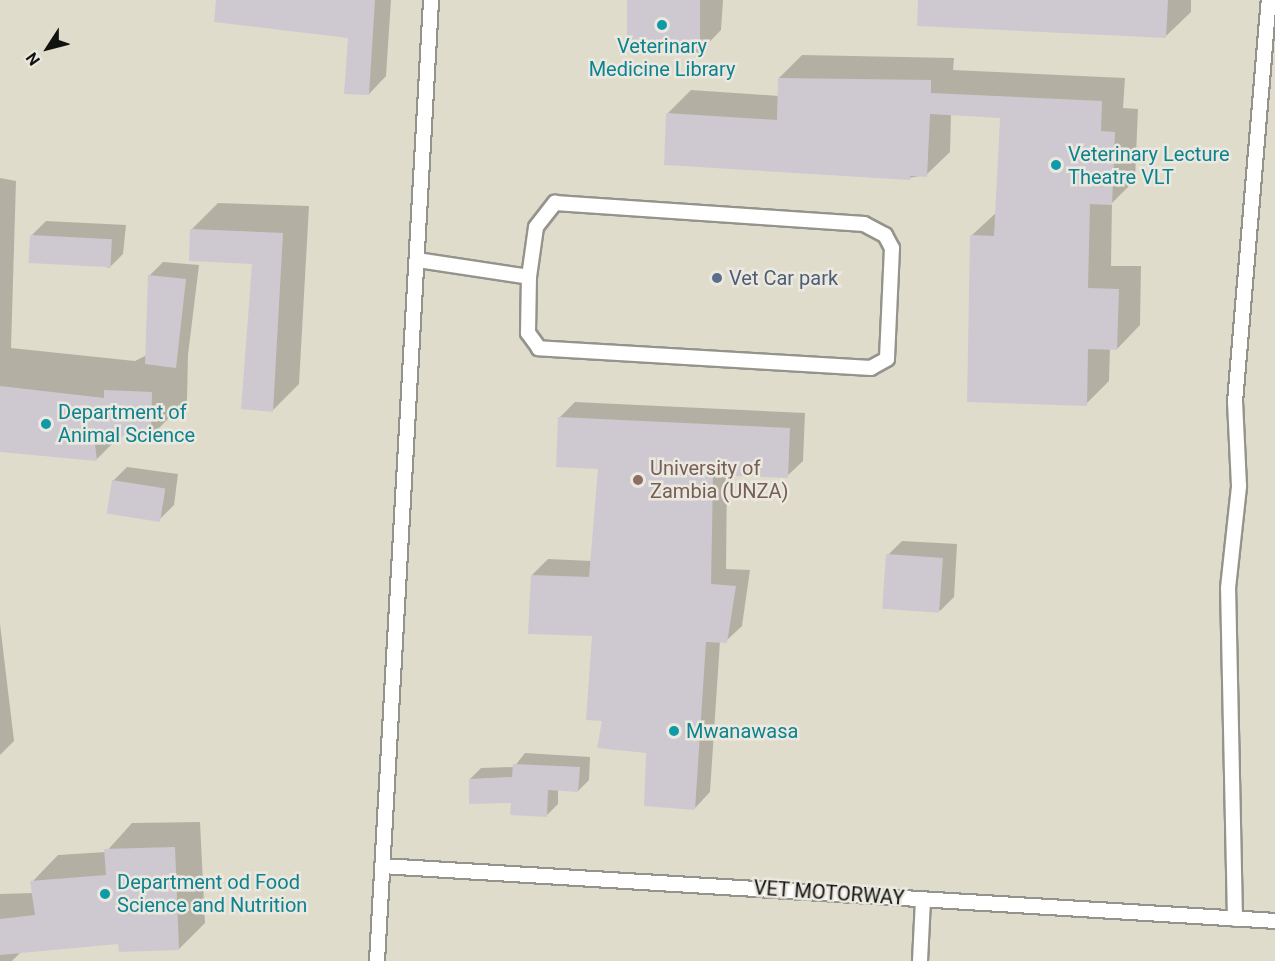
<!DOCTYPE html>
<html>
<head>
<meta charset="utf-8">
<style>
  body { margin:0 }
  #map { position:relative; width:1275px; height:961px; overflow:hidden; background:#eae8df; font-family:Roboto,sans-serif }
  div>[style] { position:absolute }
  .built>* { inset:0; background:#e0dccc; transform-origin:0 0 }
  .shadow>* { inset:0; background:#0003 }
  .building>* { inset:0; background:#cec9d0; transform-origin:0 0 }
  .roads { filter:drop-shadow(2px 0 #95948c) drop-shadow(-2px 0 #95948c) drop-shadow(0 2px #95948c) drop-shadow(0 -2px #95948c) }
  .service>* { height:14px; margin:-7px; padding:0 7px; transform-origin:7px; border-radius:7px; background:#fff }
  .dots>* { width:16px; height:16px; translate:-50% -50%; box-sizing:border-box; border:3px solid #eae8df; border-radius:50% }
  span { translate:-50% -50%; white-space:nowrap; text-align:center; line-height:1.15; -webkit-text-stroke:5px #eae8df; paint-order:stroke }
  .culture-label { font-size:20px; color:#0d838f }
  .left { translate:0 -50%; text-align:left }
  .service-label { font-size:20px; color:#4e5e75 }
  .education-label { font-size:20px; color:#785e54 }
  .street-label { font-size:20px; color:#12120f }
  .north { position:absolute; left:18px; top:18px; width:60px; height:60px; -webkit-text-stroke:4px #eae8df; paint-order:stroke; rotate:234deg; font-size:16px; font-weight:700; line-height:24px; text-align:center; color:#12120f }
  .north::after { content:''; display:block; margin:auto; width:21px; height:27px; background:#12120f; clip-path:polygon(50% 0,100% 100%,50% 72%,0 100%) }
</style>
</head>
<body>
<div id="map">
  <div class="built">
    <div style="left:0;top:0;width:1275px;height:961px"></div>
  </div>
  <div class="shadow">
    <div style="clip-path:polygon(218px 0,391px 0,386px 76px,369px 94px,350px 37px)"></div>
    <div style="clip-path:polygon(628px 0,723px 0,721px 30px,697px 55px)"></div>
    <div style="clip-path:polygon(919px 0,1191px 0,1191px 12px,1166px 36px)"></div>
    <div style="clip-path:polygon(802px 55px,954px 58px,953px 70px,1125px 78px,1123px 108px,1138px 109px,1135px 180px,1112px 203px,1111px 266px,1141px 266px,1140px 325px,1117px 349px,1110px 348px,1109px 381px,1086px 404px,972px 235px,997px 212px,1001px 116px,951px 114px,950px 152px,926px 175px,909px 178px,668px 113px,691px 90px,779px 96px,779px 78px)"></div>
    <div style="clip-path:polygon(0 178px,16px 181px,11px 348px,135px 361px,147px 355px,149px 276px,163px 262px,199px 265px,188px 355px,187px 400px,150px 437px,120px 436px,97px 459px,0 450px)"></div>
    <div style="clip-path:polygon(218px 203px,309px 206px,299px 384px,272px 411px,253px 263px,191px 230px)"></div>
    <div style="clip-path:polygon(46px 221px,126px 225px,123px 254px,109px 268px,32px 235px)"></div>
    <div style="clip-path:polygon(575px 402px,805px 413px,803px 461px,787px 476px,727px 474px,726px 569px,750px 570px,742px 626px,726px 641px,720px 641px,710px 792px,695px 808px,648px 752px,604px 720px,594px 634px,532px 575px,548px 559px,592px 561px,600px 468px,559px 418px)"></div>
    <div style="clip-path:polygon(127px 467px,178px 474px,174px 505px,160px 519px,113px 481px)"></div>
    <div style="clip-path:polygon(902px 541px,957px 544px,954px 597px,940px 611px,888px 555px)"></div>
    <div style="clip-path:polygon(0 624px,14px 741px,0 755px)"></div>
    <div style="clip-path:polygon(525px 753px,590px 757px,589px 780px,578px 791px,558px 789px,558px 804px,547px 815px,470px 779px,481px 768px,514px 767px)"></div>
    <div style="clip-path:polygon(200px 822px,205px 923px,179px 949px,120px 943px,22px 951px,12px 961px,0 961px,0 894px,34px 893px,32px 882px,58px 855px,106px 852px,132px 823px)"></div>
  </div>
  <div class="building">
    <div style="clip-path:polygon(216px 0,375px 0,369px 95px,344px 94px,348px 38px,214px 22px)"></div>
    <div style="left:627px;top:0;width:73px;height:49px"></div>
    <div style="clip-path:polygon(918px 0,1168px 0,1166px 38px,917px 26px)"></div>
    <div style="clip-path:polygon(778px 78px,931px 80px,931px 93px,1102px 101px,1101px 131px,1115px 132px,1112px 205px,1090px 204px,1088px 288px,1119px 289px,1117px 350px,1088px 349px,1087px 406px,967px 402px,970px 235px,994px 236px,1000px 118px,930px 114px,927px 177px,910px 176px,910px 180px,664px 165px,666px 113px,777px 120px)"></div>
    <div style="clip-path:polygon(190px 229px,283px 233px,273px 412px,241px 409px,252px 264px,189px 261px)"></div>
    <div style="left:30px;top:235px;width:82px;height:28px;rotate:3deg"></div>
    <div style="clip-path:polygon(148px 275px,186px 279px,176px 368px,145px 364px)"></div>
    <div style="clip-path:polygon(0 386px,104px 398px,104px 390px,152px 392px,151px 438px,94px 436px,97px 461px,0 452px)"></div>
    <div style="clip-path:polygon(558px 417px,790px 428px,788px 478px,713px 475px,711px 584px,736px 586px,727px 643px,706px 642px,695px 810px,644px 806px,646px 753px,597px 748px,602px 721px,586px 720px,592px 636px,528px 634px,531px 575px,589px 577px,598px 469px,556px 467px)"></div>
    <div style="left:112px;top:480px;width:54px;height:34px;rotate:9deg"></div>
    <div style="left:886px;top:554px;width:57px;height:55px;rotate:4deg"></div>
    <div style="clip-path:polygon(513px 764px,580px 767px,578px 792px,548px 790px,547px 817px,510px 815px,511px 803px,469px 804px,469px 779px,512px 777px)"></div>
    <div style="clip-path:polygon(175px 847px,179px 950px,119px 952px,118px 944px,0 955px,0 919px,35px 915px,30px 881px,106px 875px,104px 849px)"></div>
  </div>
  <div class="roads">
    <div class="service">
      <div style="left:555px;top:203px;width:310px;rotate:3.9deg"></div>
      <div style="left:864px;top:224px;width:24px;rotate:28deg"></div>
      <div style="left:885px;top:235px;width:15px;rotate:62deg"></div>
      <div style="left:892px;top:248px;width:111px;rotate:92.6deg"></div>
      <div style="left:887px;top:359px;width:18px;rotate:151deg"></div>
      <div style="left:871px;top:368px;width:333px;rotate:-176.6deg"></div>
      <div style="left:539px;top:348px;width:19px;rotate:-126deg"></div>
      <div style="left:528px;top:333px;width:56px;rotate:-89deg"></div>
      <div style="left:529px;top:277px;width:50px;rotate:-82deg"></div>
      <div style="left:536px;top:227px;width:31px;rotate:-52deg"></div>
      <div style="left:417px;top:260px;width:113px;rotate:8.6deg"></div>
      <div style="left:382px;top:866px;width:895px;rotate:3.52deg"></div>
      <div style="left:1235px;top:919px;width:331px;rotate:-91.2deg"></div>
      <div style="left:1228px;top:588px;width:103px;rotate:-83.8deg"></div>
      <div style="left:1239px;top:486px;width:84px;rotate:-92.7deg"></div>
      <div style="left:1235px;top:402px;width:403px;rotate:-85.2deg"></div>
      <div style="left:377px;top:961px;width:963px;rotate:-86.78deg"></div>
      <div style="left:920px;top:961px;width:62px;rotate:-87.2deg"></div>
    </div>
  </div>
  <div class="dots">
    <div style="left:662px;top:25px;background:#0f9aa8"></div>
    <div style="left:1056px;top:165px;background:#0f9aa8"></div>
    <div style="left:717px;top:278px;background:#5c6f8a"></div>
    <div style="left:46px;top:424px;background:#0f9aa8"></div>
    <div style="left:638px;top:480px;background:#8d6e63"></div>
    <div style="left:674px;top:731px;background:#0f9aa8"></div>
    <div style="left:105px;top:894px;background:#0f9aa8"></div>
  </div>
  <div class="culture-label">
    <span style="left:662px;top:58px">Veterinary<br>Medicine Library</span>
    <span class="left" style="left:1068px;top:166px">Veterinary Lecture<br>Theatre VLT</span>
    <span class="left" style="left:58px;top:424px">Department of<br>Animal Science</span>
    <span class="left" style="left:686px;top:731px">Mwanawasa</span>
    <span class="left" style="left:117px;top:894px">Department od Food<br>Science and Nutrition</span>
  </div>
  <div class="service-label">
    <span class="left" style="left:729px;top:278px">Vet Car park</span>
  </div>
  <div class="education-label">
    <span class="left" style="left:650px;top:480px">University of<br>Zambia (UNZA)</span>
  </div>
  <div class="street-label">
    <span style="left:829px;top:893px;rotate:4deg">VET MOTORWAY</span>
  </div>
  <div class="north">N</div>
</div>
</body>
</html>
